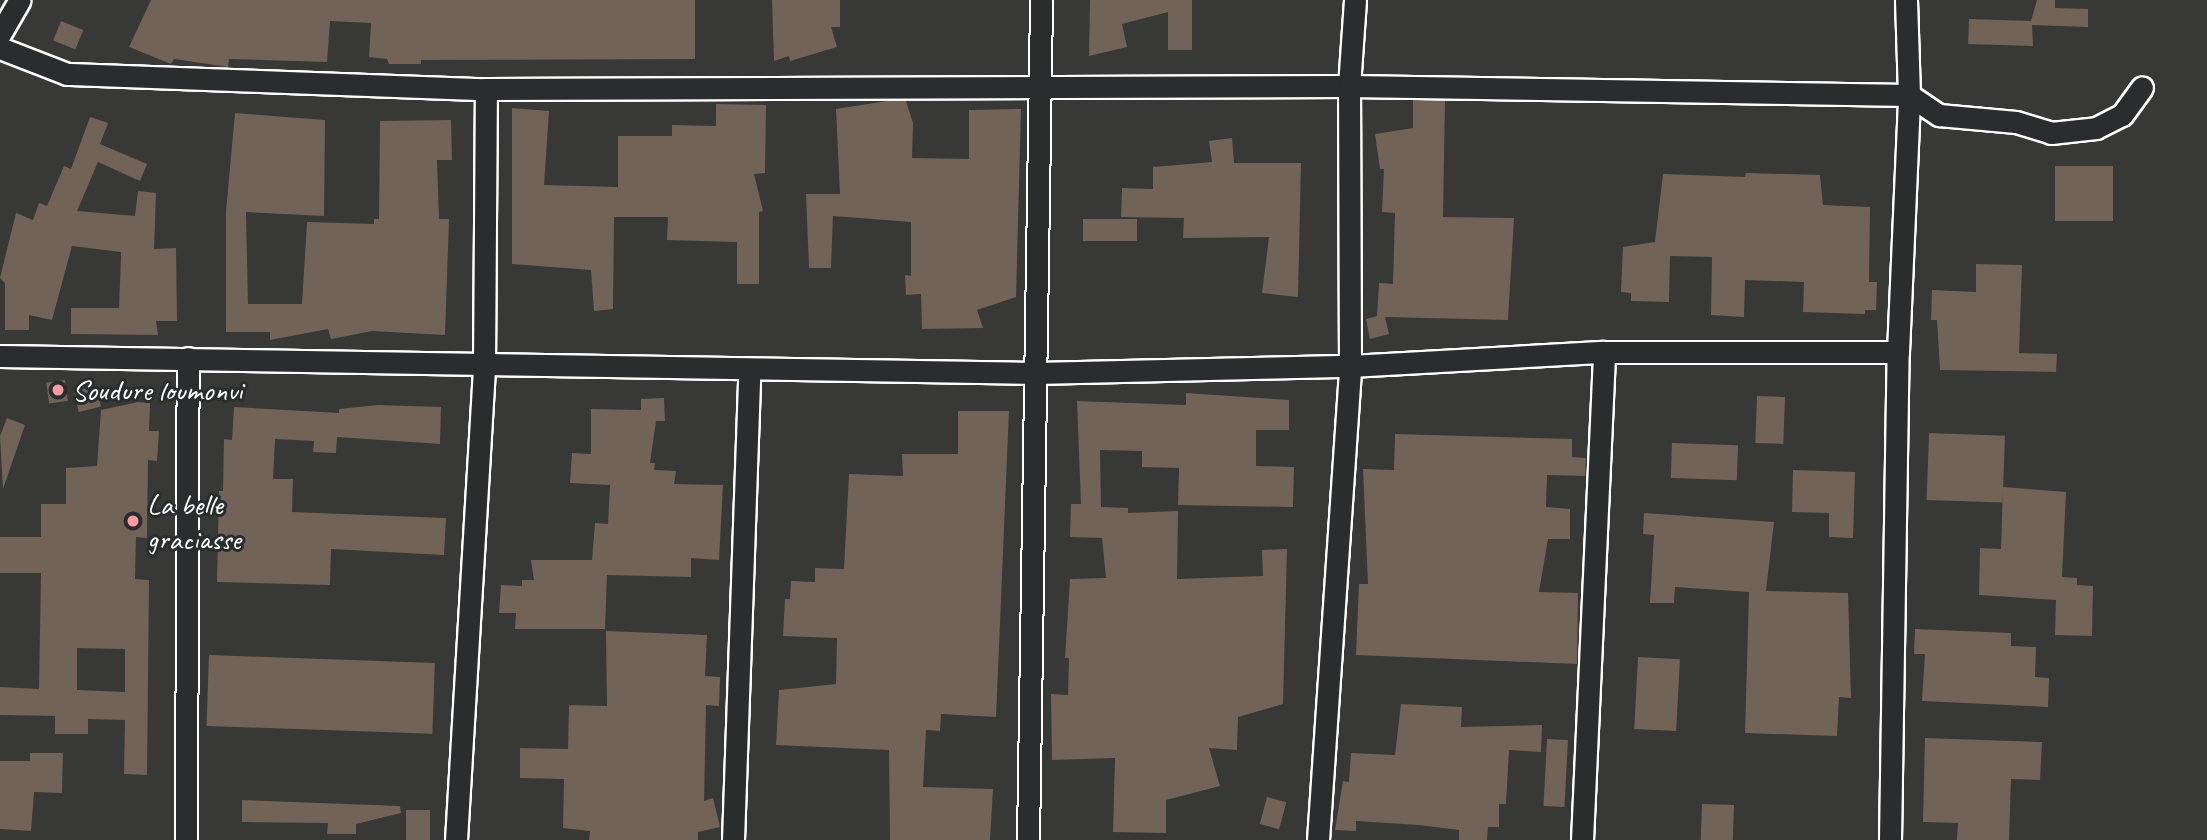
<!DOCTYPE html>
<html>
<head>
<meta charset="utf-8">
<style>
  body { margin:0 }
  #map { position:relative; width:2207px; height:840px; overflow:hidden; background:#383836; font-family:Caveat,sans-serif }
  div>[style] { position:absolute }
  .building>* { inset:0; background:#716358; transform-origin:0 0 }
  .roads { filter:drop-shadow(2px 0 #fff) drop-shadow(-2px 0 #fff) drop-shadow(0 2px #fff) drop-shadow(0 -2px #fff) }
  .street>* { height:21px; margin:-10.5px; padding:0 10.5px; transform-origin:10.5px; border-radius:10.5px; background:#2a2d2e }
  .dots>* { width:19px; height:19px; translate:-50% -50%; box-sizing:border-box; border:4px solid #2a2d2e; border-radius:50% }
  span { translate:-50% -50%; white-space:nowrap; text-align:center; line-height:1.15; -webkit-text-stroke:6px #2a2d2e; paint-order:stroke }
  .poi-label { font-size:30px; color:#fff }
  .left { translate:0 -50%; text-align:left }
</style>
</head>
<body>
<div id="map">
  <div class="building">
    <div style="clip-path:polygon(151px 0,695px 0,695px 59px,421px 60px,421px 64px,389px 64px,387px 59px,369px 57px,371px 23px,330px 21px,327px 62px,229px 59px,228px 67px,174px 59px,171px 64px,129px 47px)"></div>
    <div style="clip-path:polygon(772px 0,840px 0,840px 27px,831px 27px,837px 47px,790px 61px,789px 56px,774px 61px)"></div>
    <div style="clip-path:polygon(1090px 0,1192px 0,1192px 50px,1168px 50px,1168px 12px,1122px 24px,1127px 47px,1089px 56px)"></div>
    <div style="clip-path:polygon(2037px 0,2055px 0,2055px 8px,2088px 9px,2088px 27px,2032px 25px,2033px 46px,1968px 44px,1969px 19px,2031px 21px)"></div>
    <div style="left:61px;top:21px;width:24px;height:21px;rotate:22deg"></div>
    <div style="clip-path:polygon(1413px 100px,1445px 101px,1443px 217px,1514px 218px,1508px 320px,1385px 317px,1389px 334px,1370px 339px,1366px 319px,1377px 316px,1379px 283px,1393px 284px,1395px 213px,1382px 212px,1384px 169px,1380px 169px,1375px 134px,1413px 128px)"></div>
    <div style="clip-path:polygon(887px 101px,906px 101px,913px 123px,912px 158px,969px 159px,969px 110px,1021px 109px,1016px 297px,977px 310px,983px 328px,922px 329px,921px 294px,906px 295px,905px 275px,911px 276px,911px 222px,833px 216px,831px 268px,809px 268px,806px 194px,840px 194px,836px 109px)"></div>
    <div style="clip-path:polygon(716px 104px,766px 105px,765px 173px,754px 174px,763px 211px,759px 212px,759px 284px,737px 284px,737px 242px,667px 240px,668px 217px,614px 217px,613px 309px,594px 311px,591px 270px,512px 264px,512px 108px,549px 111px,544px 185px,618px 187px,618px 136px,672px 136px,672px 125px,716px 126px)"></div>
    <div style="clip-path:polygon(235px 113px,325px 120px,324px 216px,246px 212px,248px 304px,302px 304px,307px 222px,374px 224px,374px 219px,379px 219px,380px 121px,451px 120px,452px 160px,437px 160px,439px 219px,449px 219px,445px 335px,372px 331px,331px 339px,328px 329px,270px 340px,270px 332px,226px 332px,226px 211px)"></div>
    <div style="clip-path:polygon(90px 117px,108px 123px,100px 144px,147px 164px,140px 181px,98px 162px,77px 211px,135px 216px,138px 191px,156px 193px,154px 249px,176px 248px,177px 321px,156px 321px,158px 335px,71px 334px,71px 308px,119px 308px,121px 258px,121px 252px,72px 246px,52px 320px,29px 315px,29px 330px,5px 330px,5px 283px,0 278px,16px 213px,33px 220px,39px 203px,47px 206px,64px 166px,71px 169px)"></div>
    <div style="clip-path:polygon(1232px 138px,1234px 163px,1301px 163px,1298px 297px,1262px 293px,1269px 237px,1183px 238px,1184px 218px,1121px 217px,1122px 188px,1153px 189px,1153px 167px,1212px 162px,1209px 141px)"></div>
    <div style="left:2055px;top:166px;width:58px;height:55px"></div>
    <div style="clip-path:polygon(1746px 173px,1820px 175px,1823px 205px,1870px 207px,1869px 282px,1877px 282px,1876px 310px,1865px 310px,1865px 314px,1803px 312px,1804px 282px,1745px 280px,1744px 317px,1711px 315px,1712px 257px,1670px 256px,1669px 302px,1631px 301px,1631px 293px,1621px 292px,1623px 247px,1655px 242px,1663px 174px,1745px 177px)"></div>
    <div style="left:1083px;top:219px;width:54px;height:22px"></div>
    <div style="clip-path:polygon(1976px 264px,2022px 265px,2019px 353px,2057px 354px,2056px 372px,1940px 370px,1937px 320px,1931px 320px,1932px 290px,1976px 292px)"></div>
    <div style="left:65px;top:380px;width:21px;height:19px;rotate:82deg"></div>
    <div style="left:96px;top:386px;width:21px;height:23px;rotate:76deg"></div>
    <div style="clip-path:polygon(1186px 393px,1289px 400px,1289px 430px,1256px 430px,1256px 466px,1294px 467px,1293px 507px,1178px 505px,1179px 468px,1142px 467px,1142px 451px,1100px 450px,1101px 507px,1128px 508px,1128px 513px,1178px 511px,1177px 579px,1263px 576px,1262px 550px,1287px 549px,1283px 704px,1238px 717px,1237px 750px,1209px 748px,1220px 786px,1166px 800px,1166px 833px,1113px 832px,1115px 758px,1052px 760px,1051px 694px,1068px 695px,1069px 658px,1065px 658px,1070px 579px,1106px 578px,1102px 538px,1070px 537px,1071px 504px,1081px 504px,1077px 401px,1186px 405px)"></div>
    <div style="left:1757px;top:396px;width:28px;height:47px;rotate:2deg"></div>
    <div style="clip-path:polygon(664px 398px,665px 421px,656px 421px,650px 463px,655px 463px,654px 470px,676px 471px,674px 484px,723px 485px,719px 560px,691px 558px,691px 577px,607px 575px,605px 629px,515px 629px,516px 613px,499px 613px,501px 585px,522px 586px,522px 580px,534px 580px,531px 560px,592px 560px,595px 523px,608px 524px,610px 485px,570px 483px,572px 453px,591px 454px,591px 409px,641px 410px,641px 399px)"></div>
    <div style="clip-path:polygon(evenodd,138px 402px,150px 403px,149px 431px,159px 431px,157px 461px,148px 460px,147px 538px,136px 537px,135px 579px,149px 580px,147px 775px,124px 774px,125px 720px,88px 719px,88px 734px,55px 734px,55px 716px,0 715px,0 687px,39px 689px,41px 573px,0 573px,0 537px,41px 537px,41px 504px,66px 504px,66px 468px,97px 466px,101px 410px,138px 402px,77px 648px,125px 649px,125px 692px,77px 690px,77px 648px)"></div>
    <div style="clip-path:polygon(378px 405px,441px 407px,440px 444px,337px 437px,336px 453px,313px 452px,314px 441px,275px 439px,273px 479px,293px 479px,292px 512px,446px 518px,444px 555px,331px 549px,330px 585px,217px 582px,219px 491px,223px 491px,224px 439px,232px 440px,234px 407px,339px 413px,339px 409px)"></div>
    <div style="clip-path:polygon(958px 411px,1009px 411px,996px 717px,941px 714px,940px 731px,926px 730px,923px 787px,993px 789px,990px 840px,890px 840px,889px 750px,776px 745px,779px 690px,836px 684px,837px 638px,783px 636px,785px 599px,790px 599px,791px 581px,815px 582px,815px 568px,844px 569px,849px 474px,903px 476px,902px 454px,958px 454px)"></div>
    <div style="clip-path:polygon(7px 418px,25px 425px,3px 489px,0 436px)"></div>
    <div style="left:1929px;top:433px;width:76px;height:67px;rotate:2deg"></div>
    <div style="clip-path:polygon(1395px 434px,1572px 439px,1572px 457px,1586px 458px,1585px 476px,1547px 475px,1546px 507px,1570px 509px,1570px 539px,1548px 539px,1539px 592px,1578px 593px,1577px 664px,1356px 655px,1359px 584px,1368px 584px,1363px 469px,1394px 470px)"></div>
    <div style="left:1672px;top:443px;width:66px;height:35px;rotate:2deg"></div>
    <div style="clip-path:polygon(1793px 470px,1855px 472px,1853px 538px,1829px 537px,1829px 513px,1792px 512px)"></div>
    <div style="clip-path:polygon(2003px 487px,2066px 492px,2062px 577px,2077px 578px,2077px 585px,2093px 586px,2092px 636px,2055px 635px,2056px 600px,1979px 595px,1980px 548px,2001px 549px)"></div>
    <div style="clip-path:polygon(1644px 513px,1774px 522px,1766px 591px,1848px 593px,1851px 698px,1839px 697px,1837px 736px,1745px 733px,1749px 592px,1675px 587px,1674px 603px,1650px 603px,1654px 535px,1643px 534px)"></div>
    <div style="clip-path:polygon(1915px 629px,2011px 633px,2011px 646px,2036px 647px,2035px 677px,2049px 678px,2048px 707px,1922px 701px,1925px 654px,1914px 654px)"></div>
    <div style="clip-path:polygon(606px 631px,707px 635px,705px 676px,720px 677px,719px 706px,706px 705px,704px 801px,713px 798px,720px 827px,698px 832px,698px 840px,589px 840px,590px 831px,563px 828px,564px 779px,520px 778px,520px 748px,568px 749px,569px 705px,607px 706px)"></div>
    <div style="left:209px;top:655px;width:226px;height:71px;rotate:2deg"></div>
    <div style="left:1638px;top:657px;width:42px;height:72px;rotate:3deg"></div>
    <div style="clip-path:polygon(1401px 704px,1462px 707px,1461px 727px,1542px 725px,1541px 752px,1509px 750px,1506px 804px,1499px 804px,1499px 827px,1488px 827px,1487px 840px,1459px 840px,1459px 830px,1419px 825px,1356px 821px,1356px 831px,1335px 830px,1343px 781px,1349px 782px,1351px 753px,1395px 755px)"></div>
    <div style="clip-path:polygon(1925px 738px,2042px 742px,2040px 780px,2011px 779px,2009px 840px,1957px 840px,1958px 823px,1923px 822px)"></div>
    <div style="left:1547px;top:739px;width:21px;height:67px;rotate:3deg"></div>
    <div style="clip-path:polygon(30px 753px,63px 753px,62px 793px,34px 792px,31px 831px,0 829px,0 761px,30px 761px)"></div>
    <div style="left:1267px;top:797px;width:20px;height:28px;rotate:15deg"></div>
    <div style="clip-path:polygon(242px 800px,400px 806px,401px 813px,356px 824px,356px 834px,327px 834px,328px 823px,242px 822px)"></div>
    <div style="left:1702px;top:804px;width:32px;height:36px;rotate:2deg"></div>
    <div style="left:406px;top:810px;width:24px;height:30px"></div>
  </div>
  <div class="roads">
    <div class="street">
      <div style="left:0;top:34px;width:39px;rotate:-60deg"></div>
      <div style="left:0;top:48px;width:72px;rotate:21.2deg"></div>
      <div style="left:67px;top:74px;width:419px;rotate:2.1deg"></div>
      <div style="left:486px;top:89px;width:863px;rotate:-0.2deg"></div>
      <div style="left:1349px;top:86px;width:560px;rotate:0.92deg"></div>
      <div style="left:1909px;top:95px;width:36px;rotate:34deg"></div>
      <div style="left:1939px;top:115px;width:77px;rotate:5.2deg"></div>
      <div style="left:2016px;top:122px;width:37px;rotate:17deg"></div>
      <div style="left:2051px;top:133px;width:45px;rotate:-6.3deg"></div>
      <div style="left:2096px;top:128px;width:29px;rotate:-27deg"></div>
      <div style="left:2122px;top:115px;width:34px;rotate:-54deg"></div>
      <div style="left:0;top:356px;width:1035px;rotate:0.94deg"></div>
      <div style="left:1035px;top:373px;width:315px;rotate:-1.3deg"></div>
      <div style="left:1350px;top:366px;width:254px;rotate:-3.2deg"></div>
      <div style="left:1604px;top:352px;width:294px"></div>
      <div style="left:186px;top:840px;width:482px;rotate:-89.8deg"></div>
      <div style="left:456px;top:840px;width:474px;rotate:-86.6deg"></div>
      <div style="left:484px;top:367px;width:278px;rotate:-89.6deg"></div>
      <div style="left:733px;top:840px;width:469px;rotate:-88deg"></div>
      <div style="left:1028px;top:840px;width:840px;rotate:-89.11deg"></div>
      <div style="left:1318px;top:840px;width:475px;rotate:-86.1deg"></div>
      <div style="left:1350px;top:366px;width:280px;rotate:-90.2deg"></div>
      <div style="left:1349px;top:86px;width:86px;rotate:-86deg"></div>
      <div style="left:1582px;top:840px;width:488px;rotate:-87.4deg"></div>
      <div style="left:1890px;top:840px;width:488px;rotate:-89.1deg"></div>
      <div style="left:1898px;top:352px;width:257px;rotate:-87.5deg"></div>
      <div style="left:1909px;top:95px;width:95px;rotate:-91.8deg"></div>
    </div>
  </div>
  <div class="dots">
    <div style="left:58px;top:390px;background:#ff9aa2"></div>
    <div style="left:133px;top:521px;background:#ff9aa2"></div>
  </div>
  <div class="poi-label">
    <span class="left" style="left:72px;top:390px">Soudure loumonvi</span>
    <span class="left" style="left:147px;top:521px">La belle<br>graciasse</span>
  </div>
</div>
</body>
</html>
